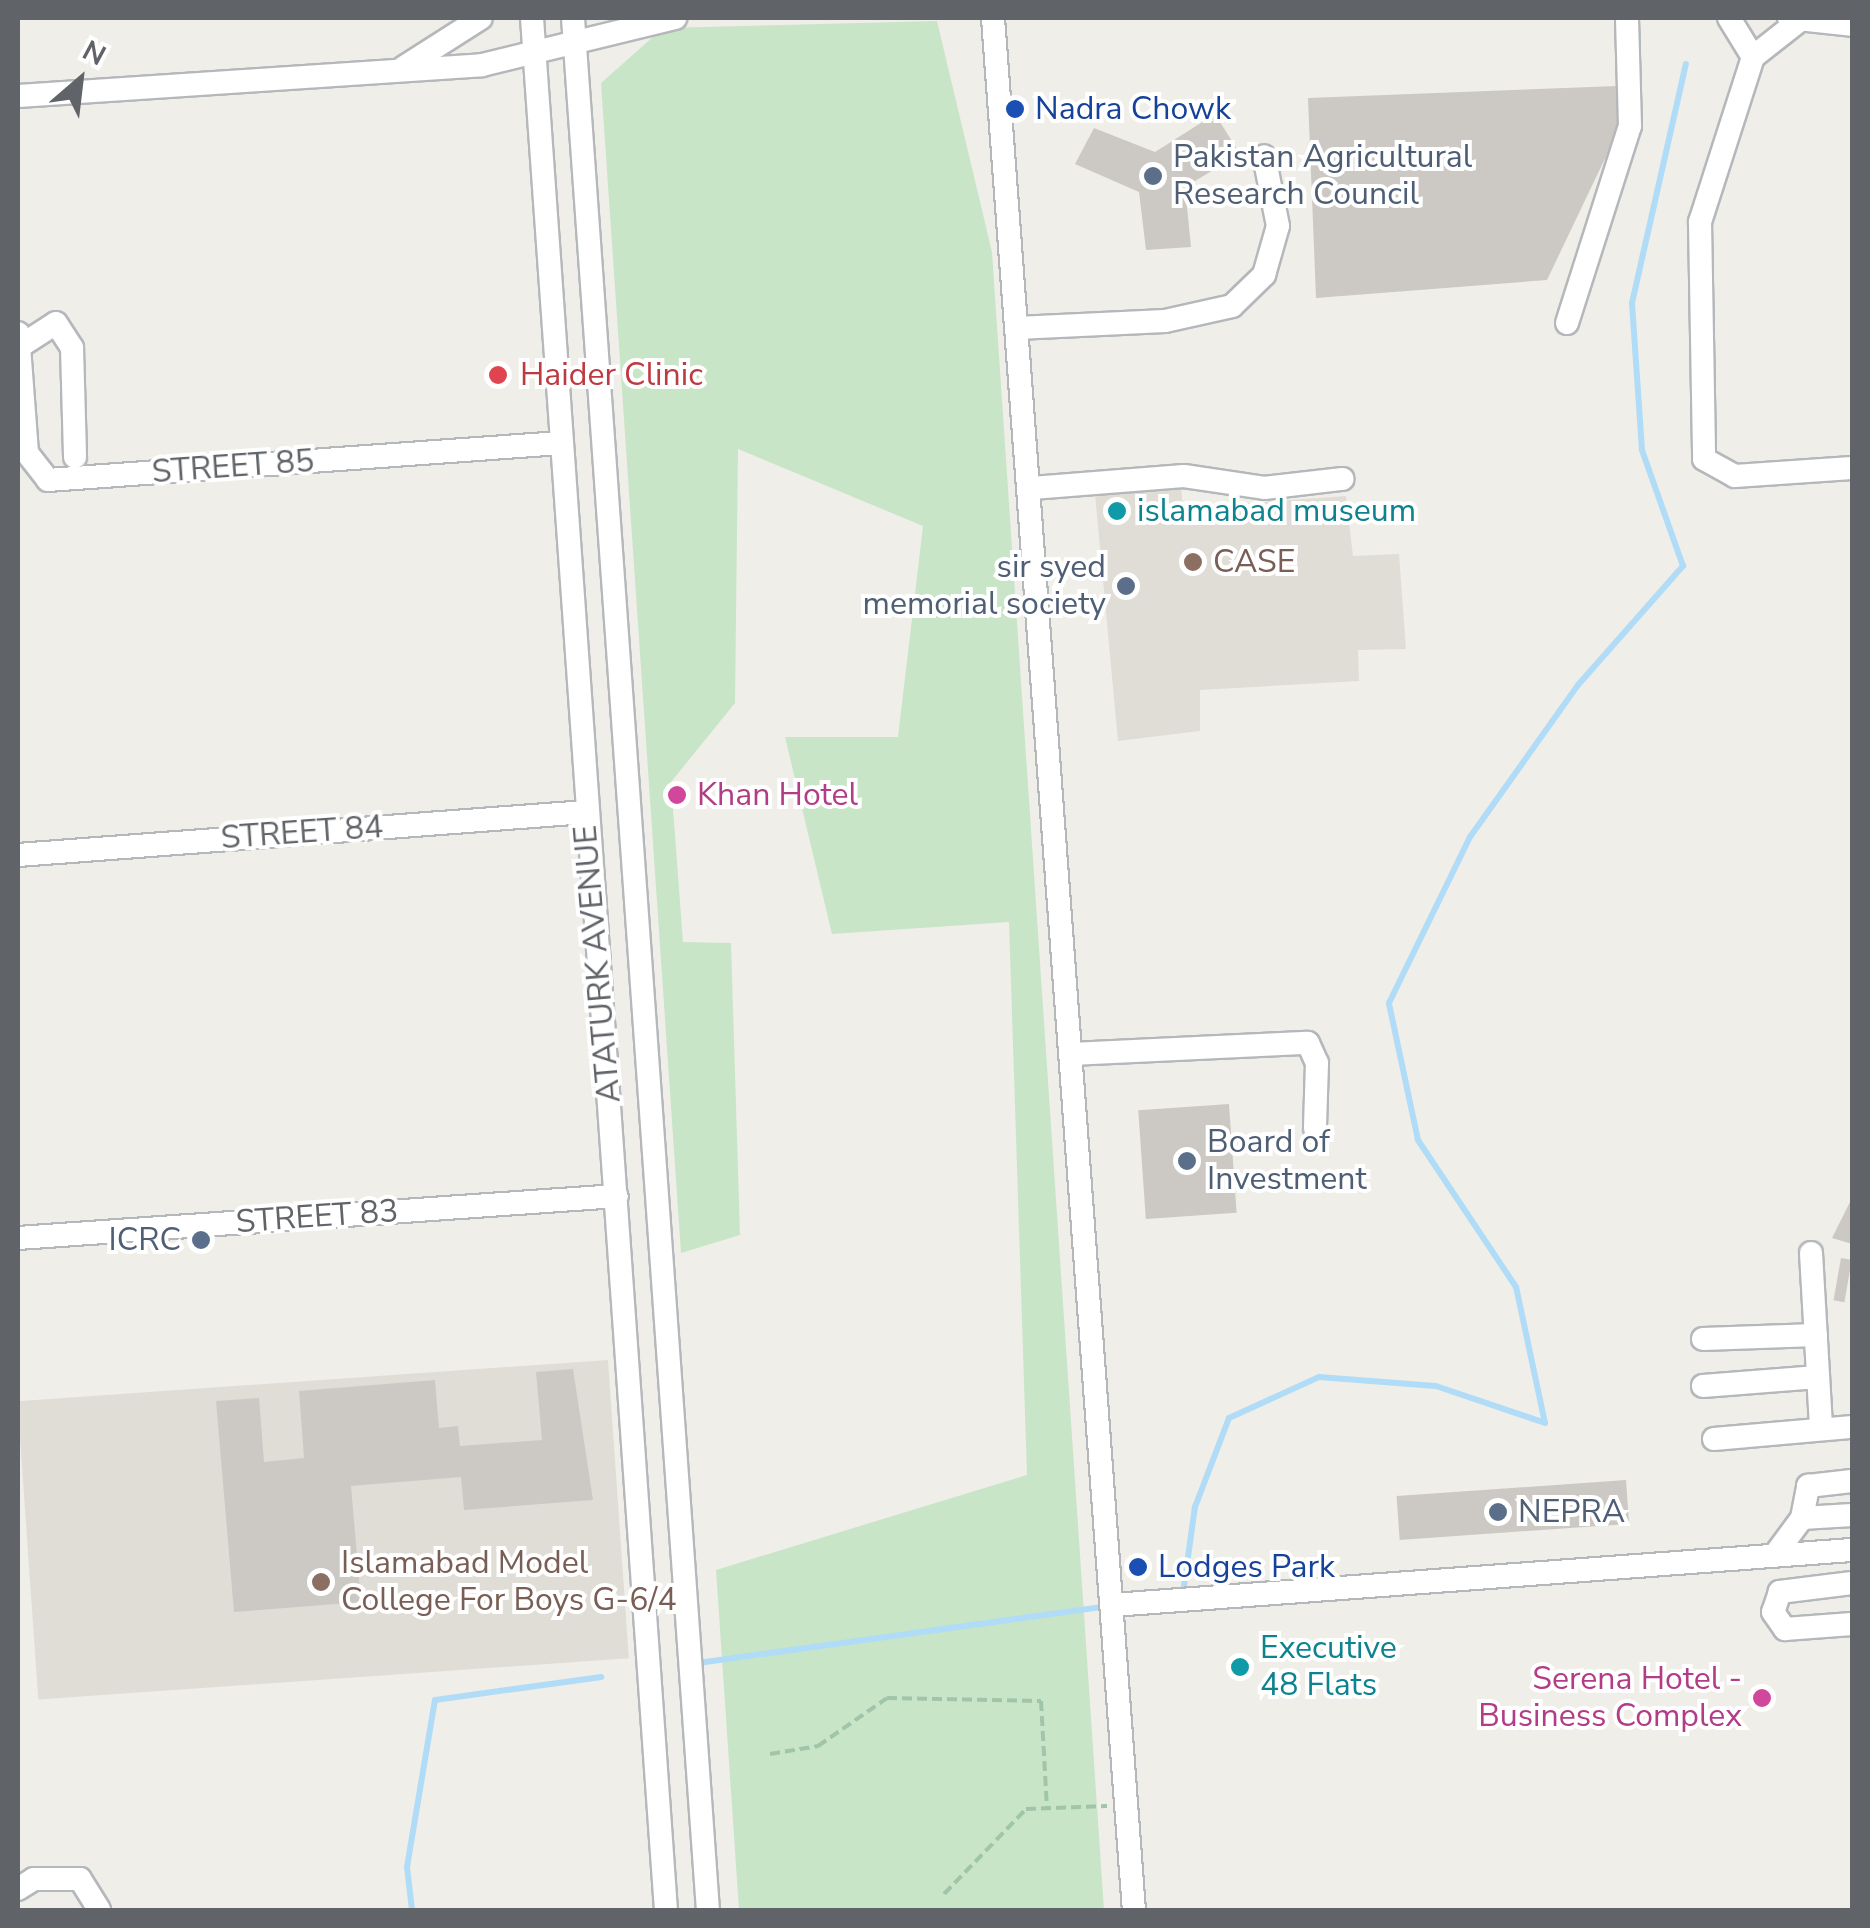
<!DOCTYPE html>
<html>
<head>
<meta charset="utf-8">
<style>
  body { margin:0 }
  #map { position:relative; width:1870px; height:1928px; overflow:hidden; background:#f0eee8; font-family:"Nunito Sans",sans-serif }
  div>[style] { position:absolute }
  .education>* { inset:0; background:#e0ddd7; transform-origin:0 0 }
  .green>* { inset:0; background:#c9e5c8 }
  .stream>* { height:6px; margin:-3px; padding:0 3px; transform-origin:3px; border-radius:3px; background:#b1dcf7 }
  .building>* { inset:0; background:#ccc9c5; transform-origin:0 0 }
  .path>* { height:4px; margin-top:-2px; transform-origin:0; background:repeating-linear-gradient(90deg,#a1c5aa 0 10px,transparent 0 15px) }
  .roads { filter:drop-shadow(2px 0 #b5b8bb) drop-shadow(-2px 0 #b5b8bb) drop-shadow(0 2px #b5b8bb) drop-shadow(0 -2px #b5b8bb) }
  .minor>* { height:22px; margin:-11px; padding:0 11px; transform-origin:11px; border-radius:11px; background:#fff }
  .dots>* { width:28px; height:28px; translate:-50% -50%; box-sizing:border-box; border:5px solid #fff; border-radius:50% }
  span { translate:-50% -50%; white-space:nowrap; text-align:center; line-height:1.15; -webkit-text-stroke:8px #fff; paint-order:stroke }
  .transit-label { font-size:32px; color:#164399 }
  .left { translate:0 -50%; text-align:left }
  .service-label { font-size:32px; color:#4e5e75 }
  .right { translate:-100% -50%; text-align:right }
  .health-label { font-size:32px; color:#be3a42 }
  .street-label { font-size:32px; color:#606367 }
  .culture-label { font-size:32px; color:#0d838f }
  .education-label { font-size:32px; color:#785e54 }
  .hotel-label { font-size:32px; color:#b23c85 }
  .frame { position:absolute; inset:0; border:20px solid #606367; pointer-events:none }
  .north { position:absolute; left:30px; top:30px; width:100px; height:100px; -webkit-text-stroke:8px #fff; paint-order:stroke; rotate:28deg; font-size:28px; font-weight:700; line-height:40px; text-align:center; color:#606367 }
  .north::after { content:''; display:block; margin:auto; width:35px; height:45px; background:#606367; clip-path:polygon(50% 0,100% 100%,50% 72%,0 100%) }
</style>
</head>
<body>
<div id="map">
  <div class="education">
    <div style="clip-path:polygon(1181px 486px,1183px 508px,1346px 496px,1353px 556px,1399px 554px,1406px 649px,1358px 650px,1359px 681px,1200px 690px,1200px 731px,1118px 741px,1095px 494px)"></div>
    <div style="left:608px;top:1360px;width:299px;height:592px;rotate:86deg"></div>
  </div>
  <div class="green">
    <div style="clip-path:polygon(937px 21px,992px 252px,1104px 1910px,739px 1910px,716px 1570px,1027px 1475px,1009px 922px,832px 934px,785px 737px,898px 737px,923px 526px,738px 449px,735px 703px,671px 782px,683px 942px,731px 943px,740px 1235px,681px 1253px,601px 83px,663px 28px)"></div>
  </div>
  <div class="stream">
    <div style="left:1183px;top:1593px;width:87px;rotate:-82.1deg"></div>
    <div style="left:1195px;top:1507px;width:95px;rotate:-69.1deg"></div>
    <div style="left:1229px;top:1418px;width:99px;rotate:-24.5deg"></div>
    <div style="left:1319px;top:1377px;width:117px;rotate:4.4deg"></div>
    <div style="left:1436px;top:1386px;width:115px;rotate:18.7deg"></div>
    <div style="left:1545px;top:1423px;width:139px;rotate:-102deg"></div>
    <div style="left:1516px;top:1287px;width:177px;rotate:-123.7deg"></div>
    <div style="left:1418px;top:1140px;width:140px;rotate:-102deg"></div>
    <div style="left:1389px;top:1003px;width:185px;rotate:-64deg"></div>
    <div style="left:1470px;top:837px;width:186px;rotate:-54.6deg"></div>
    <div style="left:1578px;top:685px;width:159px;rotate:-48.6deg"></div>
    <div style="left:1683px;top:566px;width:123px;rotate:-109.5deg"></div>
    <div style="left:1642px;top:450px;width:147px;rotate:-93.9deg"></div>
    <div style="left:1632px;top:303px;width:245px;rotate:-77.3deg"></div>
    <div style="left:698px;top:1663px;width:414px;rotate:-7.9deg"></div>
    <div style="left:412px;top:1910px;width:43px;rotate:-96.6deg"></div>
    <div style="left:407px;top:1867px;width:169px;rotate:-80.5deg"></div>
    <div style="left:435px;top:1700px;width:168px;rotate:-7.9deg"></div>
  </div>
  <div class="building">
    <div style="clip-path:polygon(1617px 86px,1621px 125px,1547px 280px,1316px 298px,1308px 98px)"></div>
    <div style="clip-path:polygon(1215px 114px,1240px 154px,1185px 187px,1191px 247px,1146px 250px,1139px 192px,1075px 164px,1094px 128px,1155px 152px)"></div>
    <div style="left:1229px;top:1104px;width:109px;height:91px;rotate:86deg"></div>
    <div style="clip-path:polygon(1852px 1198px,1852px 1244px,1832px 1238px)"></div>
    <div style="left:1841px;top:1258px;width:11px;height:43px;rotate:10deg"></div>
    <div style="clip-path:polygon(573px 1369px,593px 1500px,464px 1510px,461px 1477px,351px 1486px,361px 1602px,234px 1612px,216px 1401px,259px 1398px,264px 1462px,304px 1458px,299px 1391px,435px 1380px,439px 1428px,458px 1426px,460px 1446px,542px 1440px,536px 1372px)"></div>
    <div style="left:1626px;top:1480px;width:44px;height:230px;rotate:86deg"></div>
  </div>
  <div class="path">
    <div style="left:770px;top:1754px;width:49px;rotate:-9.5deg"></div>
    <div style="left:818px;top:1746px;width:84px;rotate:-34.8deg"></div>
    <div style="left:887px;top:1698px;width:154px;rotate:1.1deg"></div>
    <div style="left:1041px;top:1701px;width:106px;rotate:86.8deg"></div>
    <div style="left:944px;top:1894px;width:118px;rotate:-46deg"></div>
    <div style="left:1026px;top:1809px;width:81px;rotate:-2.1deg"></div>
  </div>
  <div class="roads">
    <div class="minor">
      <div style="left:532px;top:18px;width:1897px;rotate:85.95deg"></div>
      <div style="left:573px;top:18px;width:1897px;rotate:85.92deg"></div>
      <div style="left:993px;top:18px;width:1897px;rotate:85.74deg"></div>
      <div style="left:1729px;top:18px;width:46px;rotate:58.4deg"></div>
      <div style="left:1789px;top:18px;width:63px;rotate:6.3deg"></div>
      <div style="left:1800px;top:20px;width:60px;rotate:141.8deg"></div>
      <div style="left:1753px;top:57px;width:173px;rotate:107.8deg"></div>
      <div style="left:1700px;top:222px;width:237px;rotate:89deg"></div>
      <div style="left:1704px;top:459px;width:35px;rotate:29deg"></div>
      <div style="left:1735px;top:476px;width:117px;rotate:-3.9deg"></div>
      <div style="left:404px;top:67px;width:91px;rotate:-32.5deg"></div>
      <div style="left:18px;top:96px;width:465px;rotate:-3.8deg"></div>
      <div style="left:482px;top:65px;width:199px;rotate:-13.7deg"></div>
      <div style="left:1567px;top:323px;width:207px;rotate:-72.3deg"></div>
      <div style="left:1630px;top:126px;width:108px;rotate:-91.6deg"></div>
      <div style="left:1017px;top:328px;width:148px;rotate:-2.7deg"></div>
      <div style="left:1165px;top:321px;width:69px;rotate:-12.6deg"></div>
      <div style="left:1232px;top:306px;width:45px;rotate:-44.1deg"></div>
      <div style="left:1264px;top:275px;width:51px;rotate:-74.1deg"></div>
      <div style="left:1278px;top:226px;width:71px;rotate:-101.3deg"></div>
      <div style="left:18px;top:333px;width:120px;rotate:85.7deg"></div>
      <div style="left:27px;top:453px;width:34px;rotate:52deg"></div>
      <div style="left:48px;top:480px;width:514px;rotate:-4.13deg"></div>
      <div style="left:22px;top:345px;width:40px;rotate:-32.9deg"></div>
      <div style="left:56px;top:323px;width:30px;rotate:57deg"></div>
      <div style="left:72px;top:348px;width:109px;rotate:88.4deg"></div>
      <div style="left:1032px;top:488px;width:152px;rotate:-4.5deg"></div>
      <div style="left:1184px;top:476px;width:81px;rotate:8.5deg"></div>
      <div style="left:1264px;top:488px;width:79px;rotate:-6.6deg"></div>
      <div style="left:18px;top:855px;width:570px;rotate:-4.33deg"></div>
      <div style="left:1071px;top:1054px;width:237px;rotate:-2.7deg"></div>
      <div style="left:1308px;top:1043px;width:22px;rotate:66deg"></div>
      <div style="left:1317px;top:1063px;width:65px;rotate:91.8deg"></div>
      <div style="left:18px;top:1238px;width:600px;rotate:-4.01deg"></div>
      <div style="left:1811px;top:1253px;width:176px;rotate:86.7deg"></div>
      <div style="left:1703px;top:1339px;width:113px;rotate:-2deg"></div>
      <div style="left:1703px;top:1386px;width:115px;rotate:-4.5deg"></div>
      <div style="left:1714px;top:1439px;width:139px;rotate:-5deg"></div>
      <div style="left:1802px;top:1518px;width:50px;rotate:-3.4deg"></div>
      <div style="left:1774px;top:1556px;width:47px;rotate:-53.6deg"></div>
      <div style="left:1802px;top:1518px;width:33px;rotate:-79deg"></div>
      <div style="left:1808px;top:1486px;width:44px;rotate:-6.5deg"></div>
      <div style="left:1852px;top:1583px;width:73px;rotate:172.9deg"></div>
      <div style="left:1780px;top:1592px;width:21px;rotate:109deg"></div>
      <div style="left:1773px;top:1612px;width:21px;rotate:55deg"></div>
      <div style="left:1785px;top:1629px;width:67px;rotate:-4.3deg"></div>
      <div style="left:1113px;top:1605px;width:741px;rotate:-4.26deg"></div>
      <div style="left:18px;top:1889px;width:19px;rotate:-32deg"></div>
      <div style="left:34px;top:1879px;width:46px"></div>
      <div style="left:80px;top:1879px;width:36px;rotate:58deg"></div>
    </div>
  </div>
  <div class="dots">
    <div style="left:1015px;top:109px;background:#1a4fb4"></div>
    <div style="left:1153px;top:176px;background:#5c6f8a"></div>
    <div style="left:498px;top:375px;background:#e0444e"></div>
    <div style="left:1117px;top:511px;background:#0f9aa8"></div>
    <div style="left:1193px;top:562px;background:#8d6e63"></div>
    <div style="left:1126px;top:586px;background:#5c6f8a"></div>
    <div style="left:677px;top:795px;background:#d1479c"></div>
    <div style="left:1187px;top:1161px;background:#5c6f8a"></div>
    <div style="left:201px;top:1240px;background:#5c6f8a"></div>
    <div style="left:1498px;top:1512px;background:#5c6f8a"></div>
    <div style="left:1138px;top:1567px;background:#1a4fb4"></div>
    <div style="left:321px;top:1582px;background:#8d6e63"></div>
    <div style="left:1240px;top:1667px;background:#0f9aa8"></div>
    <div style="left:1762px;top:1698px;background:#d1479c"></div>
  </div>
  <div class="transit-label">
    <span class="left" style="left:1035px;top:109px">Nadra Chowk</span>
    <span class="left" style="left:1158px;top:1567px">Lodges Park</span>
  </div>
  <div class="service-label">
    <span class="left" style="left:1173px;top:176px">Pakistan Agricultural<br>Research Council</span>
    <span class="right" style="left:1106px;top:586px">sir syed<br>memorial society</span>
    <span class="left" style="left:1207px;top:1161px">Board of<br>Investment</span>
    <span class="right" style="left:181px;top:1240px">ICRC</span>
    <span class="left" style="left:1518px;top:1512px">NEPRA</span>
  </div>
  <div class="health-label">
    <span class="left" style="left:520px;top:375px">Haider Clinic</span>
  </div>
  <div class="street-label">
    <span style="left:233px;top:467px;rotate:-4deg">STREET 85</span>
    <span style="left:302px;top:833px;rotate:-4deg">STREET 84</span>
    <span style="left:598px;top:964px;rotate:-95deg">ATATURK AVENUE</span>
    <span style="left:317px;top:1217px;rotate:-4deg">STREET 83</span>
  </div>
  <div class="culture-label">
    <span class="left" style="left:1137px;top:511px">islamabad museum</span>
    <span class="left" style="left:1260px;top:1667px">Executive<br>48 Flats</span>
  </div>
  <div class="education-label">
    <span class="left" style="left:1213px;top:562px">CASE</span>
    <span class="left" style="left:341px;top:1582px">Islamabad Model<br>College For Boys G-6/4</span>
  </div>
  <div class="hotel-label">
    <span class="left" style="left:697px;top:795px">Khan Hotel</span>
    <span class="right" style="left:1742px;top:1698px">Serena Hotel -<br>Business Complex</span>
  </div>
  <div class="frame"></div>
  <div class="north">N</div>
</div>
</body>
</html>
